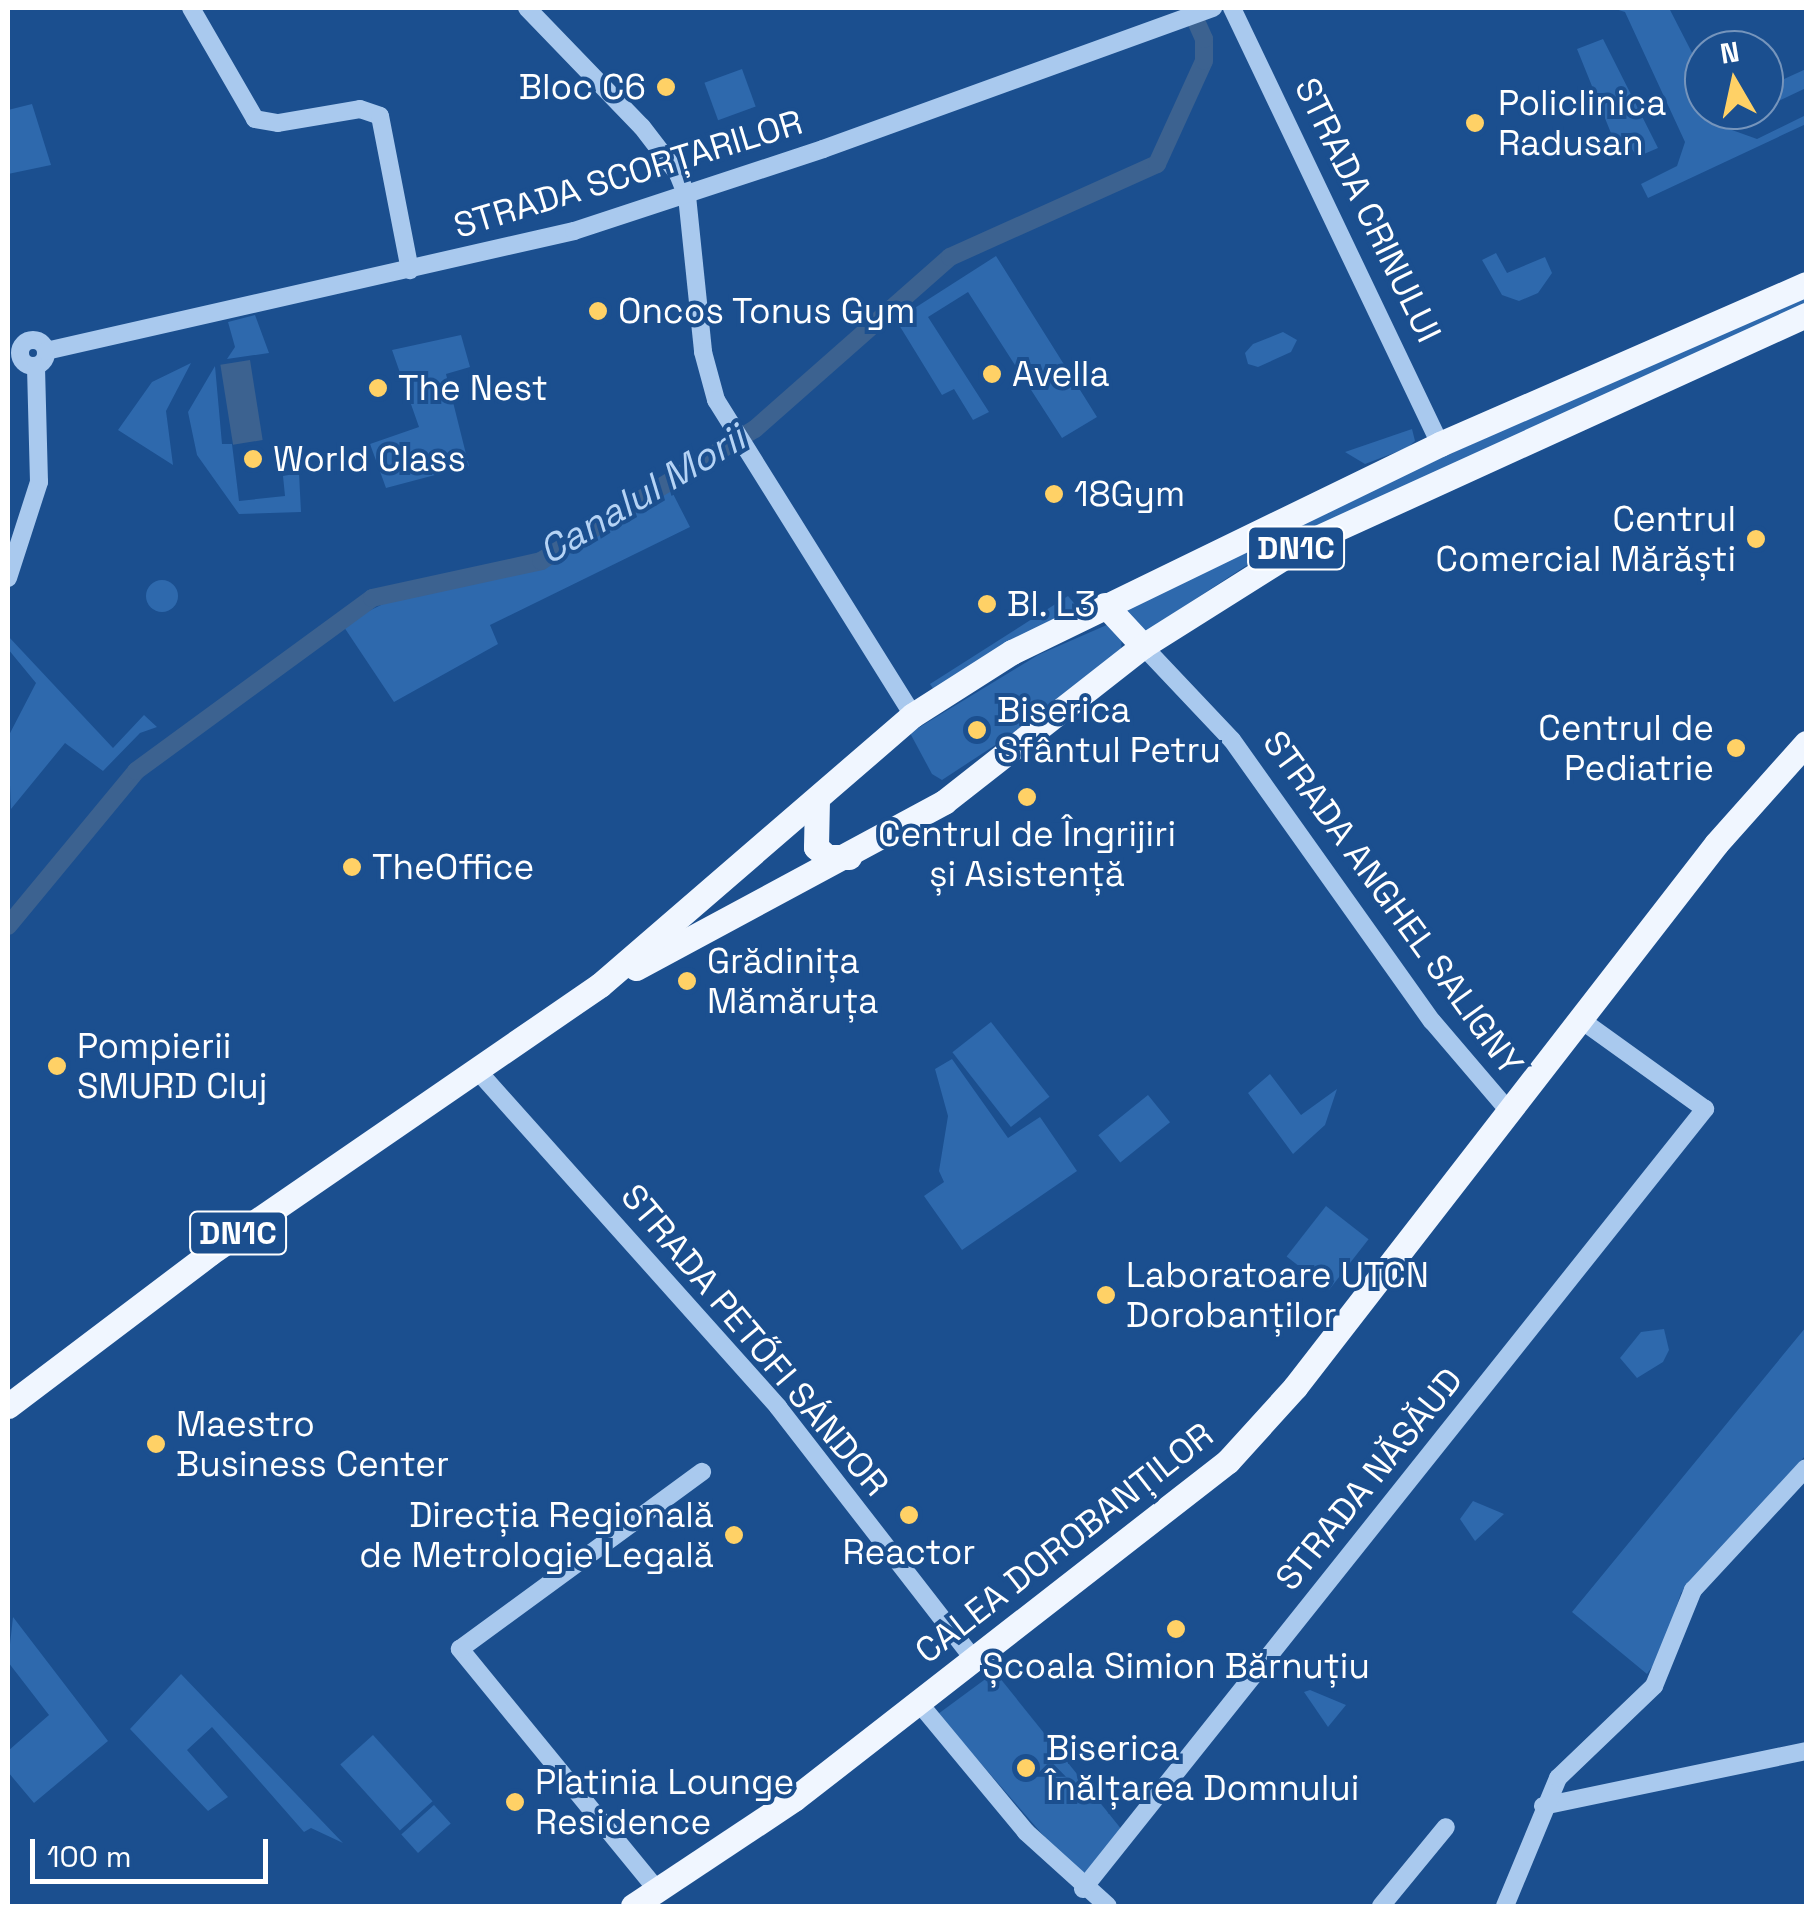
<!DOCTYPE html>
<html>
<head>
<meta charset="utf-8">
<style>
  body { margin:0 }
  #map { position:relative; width:1814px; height:1914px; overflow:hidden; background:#1b4f8f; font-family:"Space Grotesk",sans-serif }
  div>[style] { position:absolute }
  .green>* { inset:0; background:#2e69ad; transform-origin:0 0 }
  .round { border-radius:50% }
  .water>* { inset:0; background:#3c6290; transform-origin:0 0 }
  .canal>* { height:18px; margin:-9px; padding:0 9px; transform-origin:9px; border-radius:9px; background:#3c6290 }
  .minor>* { height:18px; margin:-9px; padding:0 9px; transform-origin:9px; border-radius:9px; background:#a9c9ee }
  .minor>.ring { margin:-9px; padding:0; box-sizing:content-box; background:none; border:18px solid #a9c9ee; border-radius:50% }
  .major>* { height:25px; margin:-12.5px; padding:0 12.5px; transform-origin:12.5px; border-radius:12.5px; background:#f0f6ff }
  .dots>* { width:28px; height:28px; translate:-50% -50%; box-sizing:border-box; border:5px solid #1b4f8f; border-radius:50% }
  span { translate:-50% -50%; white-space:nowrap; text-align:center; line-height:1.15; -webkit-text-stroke:8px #1b4f8f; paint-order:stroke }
  .shield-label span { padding:2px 8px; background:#1b4f8f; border:2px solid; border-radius:8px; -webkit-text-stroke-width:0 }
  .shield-label { font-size:32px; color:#fff; font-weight:700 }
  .poi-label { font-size:35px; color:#fff }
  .right { translate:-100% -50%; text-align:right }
  .left { translate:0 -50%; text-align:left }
  .street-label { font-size:35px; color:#fff }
  .water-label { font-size:38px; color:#b5d3f5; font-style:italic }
  .frame { position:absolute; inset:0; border:10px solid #fff; pointer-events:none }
  .north { position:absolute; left:1684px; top:30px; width:100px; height:100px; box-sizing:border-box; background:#1b4f8f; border:2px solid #7695bc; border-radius:50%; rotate:351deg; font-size:28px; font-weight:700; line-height:40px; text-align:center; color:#fff }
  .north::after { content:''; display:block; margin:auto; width:35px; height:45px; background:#ffd166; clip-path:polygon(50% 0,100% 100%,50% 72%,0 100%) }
  .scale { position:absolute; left:30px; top:1839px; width:238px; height:45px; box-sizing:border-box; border:5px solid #fff; border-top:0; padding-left:12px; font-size:30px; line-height:35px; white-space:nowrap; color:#fff; -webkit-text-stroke:8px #1b4f8f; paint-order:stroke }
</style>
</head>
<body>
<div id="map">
  <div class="green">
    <div style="clip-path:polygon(1612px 8px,1669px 8px,1704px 76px,1704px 110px,1721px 110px,1732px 130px,1757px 139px,1806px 115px,1806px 124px,1648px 198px,1641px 184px,1677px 166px,1685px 142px,1625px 12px)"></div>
    <div style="clip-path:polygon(1603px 39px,1658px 148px,1637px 157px,1625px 138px,1615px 143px,1577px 49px)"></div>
    <div style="left:742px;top:69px;width:40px;height:40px;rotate:70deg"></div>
    <div style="clip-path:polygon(1806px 69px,1806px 88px,1764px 108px,1764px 88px)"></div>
    <div style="clip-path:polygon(32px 104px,51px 165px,8px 174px,8px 110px)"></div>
    <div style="clip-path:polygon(1496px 253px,1507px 273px,1545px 257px,1552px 273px,1538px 293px,1519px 301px,1502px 295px,1482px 260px)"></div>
    <div style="clip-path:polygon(996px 256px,1097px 417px,1062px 438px,968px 292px,928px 317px,989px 412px,973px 420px,954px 389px,942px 395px,896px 320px)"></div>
    <div style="clip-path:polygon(1806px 293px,1806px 311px,1334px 518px,1261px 556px,1142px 634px,1116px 605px)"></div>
    <div style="clip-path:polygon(255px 315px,269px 353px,227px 359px,235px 347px,228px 322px)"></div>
    <div style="clip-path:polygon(1283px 332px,1297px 340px,1291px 352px,1258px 367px,1248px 364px,1245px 353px,1253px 344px)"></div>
    <div style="clip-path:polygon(461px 335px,470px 367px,446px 374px,469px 466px,386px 488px,370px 444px,419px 427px,392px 350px)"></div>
    <div style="clip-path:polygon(191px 363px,166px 411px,173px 465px,118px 430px,152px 382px)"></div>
    <div style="clip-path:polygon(215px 366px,222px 444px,232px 444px,239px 501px,285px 496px,283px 476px,299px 473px,301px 512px,239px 514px,197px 455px,188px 412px)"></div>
    <div style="clip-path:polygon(1412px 429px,1415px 441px,1407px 448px,1365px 464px,1345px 452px)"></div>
    <div style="clip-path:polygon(669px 486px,690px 527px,490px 625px,498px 644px,394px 702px,342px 624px,412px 590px,543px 565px)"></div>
    <div class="round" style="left:146px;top:580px;width:32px;height:32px"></div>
    <div style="clip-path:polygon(1068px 596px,1078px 608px,936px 693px,930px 684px)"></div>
    <div style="clip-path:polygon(1109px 624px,1122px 635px,1121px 651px,1038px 717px,942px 780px,932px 774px,910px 733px,1038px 655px)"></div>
    <div style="clip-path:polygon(8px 636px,113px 748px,144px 715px,157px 727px,140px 733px,103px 771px,65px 743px,11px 809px,8px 737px,36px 683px,8px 649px)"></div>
    <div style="left:991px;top:1022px;width:95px;height:49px;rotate:52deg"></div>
    <div style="clip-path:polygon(952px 1059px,1008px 1138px,1040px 1117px,1077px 1171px,962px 1250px,924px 1196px,944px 1182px,939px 1171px,948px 1116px,935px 1069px)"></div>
    <div style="clip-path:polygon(1270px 1074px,1301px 1115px,1337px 1089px,1325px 1125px,1293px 1154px,1248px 1093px)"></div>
    <div style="left:1148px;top:1095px;width:35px;height:64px;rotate:51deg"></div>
    <div style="left:1326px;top:1206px;width:54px;height:64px;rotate:38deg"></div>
    <div style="clip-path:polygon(1806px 1327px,1806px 1455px,1681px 1593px,1661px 1654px,1647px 1674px,1572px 1612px)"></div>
    <div style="clip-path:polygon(1664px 1329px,1669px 1350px,1663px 1362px,1637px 1378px,1620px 1358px,1641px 1332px)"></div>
    <div style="clip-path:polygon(1473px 1501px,1504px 1514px,1475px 1541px,1460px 1519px)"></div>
    <div style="clip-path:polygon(13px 1617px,108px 1741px,34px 1803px,8px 1772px,8px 1751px,49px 1715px,8px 1662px)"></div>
    <div style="clip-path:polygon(995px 1672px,1122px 1830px,1082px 1880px,938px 1714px)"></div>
    <div style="clip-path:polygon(181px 1674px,343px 1843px,311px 1828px,304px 1832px,212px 1727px,187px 1750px,228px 1797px,208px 1811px,130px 1729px)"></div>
    <div style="clip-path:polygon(1310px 1690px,1346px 1705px,1328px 1727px,1304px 1692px)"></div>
    <div style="left:373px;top:1735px;width:89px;height:44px;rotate:48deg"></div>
    <div style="left:434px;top:1805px;width:25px;height:44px;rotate:48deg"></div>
  </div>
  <div class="water">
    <div style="left:250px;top:360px;width:81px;height:30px;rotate:81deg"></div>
  </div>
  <div class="canal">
    <div style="left:8px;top:926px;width:201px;rotate:-50.4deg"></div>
    <div style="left:136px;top:771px;width:293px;rotate:-36.2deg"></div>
    <div style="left:372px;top:598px;width:173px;rotate:-12.3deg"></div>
    <div style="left:541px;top:561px;width:251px;rotate:-31.7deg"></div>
    <div style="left:755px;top:429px;width:260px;rotate:-41.4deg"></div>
    <div style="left:950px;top:257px;width:227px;rotate:-24.2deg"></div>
    <div style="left:1157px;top:164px;width:113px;rotate:-65.5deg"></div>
    <div style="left:1204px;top:61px;width:22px;rotate:-90deg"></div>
    <div style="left:1204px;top:39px;width:34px;rotate:-114deg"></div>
  </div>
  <div class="minor">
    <div style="left:191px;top:8px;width:128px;rotate:60deg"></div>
    <div style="left:255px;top:119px;width:23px;rotate:10deg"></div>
    <div style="left:278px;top:123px;width:83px;rotate:-9.7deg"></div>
    <div style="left:360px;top:109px;width:21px;rotate:19deg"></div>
    <div style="left:380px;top:116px;width:157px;rotate:79deg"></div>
    <div style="left:527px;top:8px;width:165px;rotate:46deg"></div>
    <div style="left:642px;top:127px;width:59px;rotate:52.5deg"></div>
    <div style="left:678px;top:174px;width:24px;rotate:68deg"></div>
    <div style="left:687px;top:196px;width:157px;rotate:84.1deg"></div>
    <div style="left:703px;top:352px;width:50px;rotate:74.8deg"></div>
    <div style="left:716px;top:400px;width:372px;rotate:58deg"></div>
    <div style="left:1232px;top:8px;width:483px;rotate:64.5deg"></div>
    <div class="ring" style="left:20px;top:340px;width:8px;height:8px"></div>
    <div style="left:46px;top:351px;width:541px;rotate:-12.8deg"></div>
    <div style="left:574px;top:231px;width:262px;rotate:-18.2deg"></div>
    <div style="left:823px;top:149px;width:415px;rotate:-19.9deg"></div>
    <div style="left:8px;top:578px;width:101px;rotate:-72.1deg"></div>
    <div style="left:39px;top:482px;width:116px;rotate:-91.5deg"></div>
    <div style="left:1143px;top:646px;width:129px;rotate:46.6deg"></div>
    <div style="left:1232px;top:740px;width:345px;rotate:54.6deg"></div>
    <div style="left:1432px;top:1021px;width:118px;rotate:49.5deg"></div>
    <div style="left:477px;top:1070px;width:452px;rotate:48.2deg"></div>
    <div style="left:778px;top:1407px;width:320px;rotate:52.2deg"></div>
    <div style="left:919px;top:1703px;width:168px;rotate:50.3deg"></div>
    <div style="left:1026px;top:1832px;width:110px;rotate:42.1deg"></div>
    <div style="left:1543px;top:1806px;width:269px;rotate:-11.8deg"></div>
    <div style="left:1083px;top:1889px;width:998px;rotate:-51.43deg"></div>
    <div style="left:1705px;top:1109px;width:153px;rotate:-144.3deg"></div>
    <div style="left:658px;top:1891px;width:313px;rotate:-129.3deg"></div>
    <div style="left:460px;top:1649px;width:300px;rotate:-36.2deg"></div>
    <div style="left:1381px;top:1906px;width:102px;rotate:-50.6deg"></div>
    <div style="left:1505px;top:1906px;width:139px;rotate:-67.5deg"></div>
    <div style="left:1558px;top:1778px;width:133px;rotate:-43.8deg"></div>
    <div style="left:1654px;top:1686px;width:104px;rotate:-67.9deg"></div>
    <div style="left:1693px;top:1590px;width:166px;rotate:-47.2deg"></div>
  </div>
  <div class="major">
    <div style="left:1105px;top:605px;width:56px;rotate:47.2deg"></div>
    <div style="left:817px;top:799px;width:48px;rotate:91.2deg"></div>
    <div style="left:816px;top:847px;width:15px;rotate:42deg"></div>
    <div style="left:827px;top:857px;width:22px"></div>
    <div style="left:636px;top:968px;width:350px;rotate:-28.3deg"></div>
    <div style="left:944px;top:802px;width:253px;rotate:-38.1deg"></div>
    <div style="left:1143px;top:646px;width:195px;rotate:-32.2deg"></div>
    <div style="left:1308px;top:542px;width:547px;rotate:-24.5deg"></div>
    <div style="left:8px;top:1406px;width:253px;rotate:-37.1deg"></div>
    <div style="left:210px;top:1253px;width:473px;rotate:-34.5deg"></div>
    <div style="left:600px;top:985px;width:413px;rotate:-40.8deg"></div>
    <div style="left:913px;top:715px;width:117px;rotate:-32.5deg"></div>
    <div style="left:1012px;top:652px;width:476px;rotate:-25.9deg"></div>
    <div style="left:1440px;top:444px;width:399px;rotate:-23.6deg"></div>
    <div style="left:633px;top:1906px;width:193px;rotate:-33.6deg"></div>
    <div style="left:794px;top:1799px;width:550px;rotate:-37.91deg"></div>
    <div style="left:1228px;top:1461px;width:100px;rotate:-47.8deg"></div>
    <div style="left:1295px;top:1387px;width:687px;rotate:-52.21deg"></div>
    <div style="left:1716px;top:844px;width:135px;rotate:-48.3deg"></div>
  </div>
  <div class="dots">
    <div style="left:666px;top:87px;background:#ffd166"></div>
    <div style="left:1475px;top:123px;background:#ffd166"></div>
    <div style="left:598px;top:311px;background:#ffd166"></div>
    <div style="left:992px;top:374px;background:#ffd166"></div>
    <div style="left:378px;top:388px;background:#ffd166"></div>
    <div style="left:253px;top:459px;background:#ffd166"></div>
    <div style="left:1054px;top:494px;background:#ffd166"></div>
    <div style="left:1756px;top:539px;background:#ffd166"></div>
    <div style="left:987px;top:604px;background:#ffd166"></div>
    <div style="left:977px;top:730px;background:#ffd166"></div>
    <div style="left:1736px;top:748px;background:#ffd166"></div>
    <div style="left:1027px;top:797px;background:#ffd166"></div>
    <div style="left:352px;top:867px;background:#ffd166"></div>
    <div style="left:687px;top:981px;background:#ffd166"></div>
    <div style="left:57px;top:1066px;background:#ffd166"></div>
    <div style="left:1106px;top:1295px;background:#ffd166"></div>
    <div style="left:156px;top:1444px;background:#ffd166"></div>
    <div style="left:909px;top:1515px;background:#ffd166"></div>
    <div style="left:734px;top:1535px;background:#ffd166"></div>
    <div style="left:1176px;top:1629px;background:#ffd166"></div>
    <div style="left:1026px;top:1768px;background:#ffd166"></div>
    <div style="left:515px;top:1802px;background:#ffd166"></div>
  </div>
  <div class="shield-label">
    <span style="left:1296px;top:548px">DN1C</span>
    <span style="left:238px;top:1233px">DN1C</span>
  </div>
  <div class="poi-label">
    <span class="right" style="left:646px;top:87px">Bloc C6</span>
    <span class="left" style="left:1498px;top:123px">Policlinica<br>Radusan</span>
    <span class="left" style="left:618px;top:311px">Oncos Tonus Gym</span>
    <span class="left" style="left:1012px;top:374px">Avella</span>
    <span class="left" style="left:398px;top:388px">The Nest</span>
    <span class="left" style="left:273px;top:459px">World Class</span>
    <span class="left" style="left:1074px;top:494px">18Gym</span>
    <span class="right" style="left:1736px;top:539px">Centrul<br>Comercial Mărăști</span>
    <span class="left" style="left:1007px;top:604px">Bl. L3</span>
    <span class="left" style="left:997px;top:730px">Biserica<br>Sfântul Petru</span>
    <span class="right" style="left:1714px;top:748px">Centrul de<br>Pediatrie</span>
    <span style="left:1027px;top:854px">Centrul de Îngrijiri<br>și Asistență</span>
    <span class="left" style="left:372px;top:867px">TheOffice</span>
    <span class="left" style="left:707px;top:981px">Grădinița<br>Mămăruța</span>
    <span class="left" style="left:77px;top:1066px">Pompierii<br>SMURD Cluj</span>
    <span class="left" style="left:1126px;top:1295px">Laboratoare UTCN<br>Dorobanților</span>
    <span class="left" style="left:176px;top:1444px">Maestro<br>Business Center</span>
    <span class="right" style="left:714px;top:1535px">Direcția Regională<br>de Metrologie Legală</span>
    <span style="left:909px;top:1552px">Reactor</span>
    <span style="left:1176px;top:1666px">Școala Simion Bărnuțiu</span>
    <span class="left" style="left:1046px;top:1768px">Biserica<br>Înălțarea Domnului</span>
    <span class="left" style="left:535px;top:1802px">Platinia Lounge<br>Residence</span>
  </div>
  <div class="street-label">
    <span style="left:628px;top:174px;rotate:-17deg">STRADA SCORȚARILOR</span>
    <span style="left:1368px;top:210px;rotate:64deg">STRADA CRINULUI</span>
    <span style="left:1393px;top:903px;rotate:54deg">STRADA ANGHEL SALIGNY</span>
    <span style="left:755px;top:1340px;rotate:50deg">STRADA PETŐFI SÁNDOR</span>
    <span style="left:1369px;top:1479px;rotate:-51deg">STRADA NĂSĂUD</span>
    <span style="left:1064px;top:1543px;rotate:-38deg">CALEA DOROBANȚILOR</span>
  </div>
  <div class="water-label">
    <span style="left:642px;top:495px;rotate:-31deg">Canalul Morii</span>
  </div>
  <div class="frame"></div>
  <div class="north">N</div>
  <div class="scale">100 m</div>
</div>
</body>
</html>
